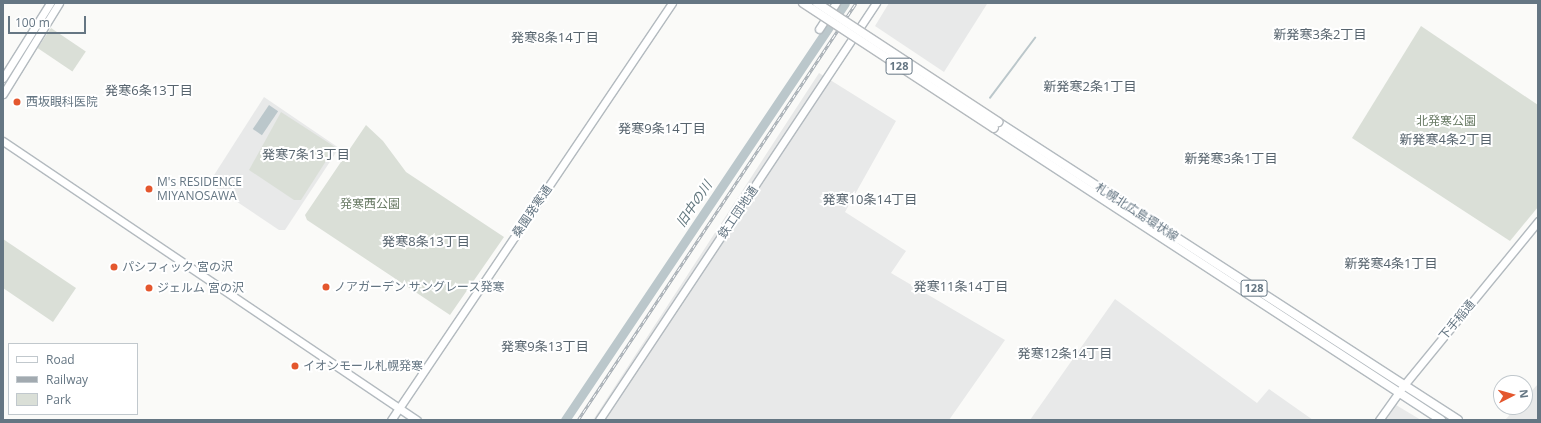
<!DOCTYPE html>
<html>
<head>
<meta charset="utf-8">
<style>
  body { margin:0 }
  #map { position:relative; width:1541px; height:423px; overflow:hidden; background:#fafaf8; font-family:"Open Sans","Noto Sans JP",sans-serif }
  div>[style] { position:absolute }
  .built>* { inset:0; background:#e8e9e9 }
  .green>* { inset:0; background:#dadfd7; transform-origin:0 0 }
  .water>* { inset:0; background:#bbc7cb; transform-origin:0 0 }
  .stream>* { height:1.5px; margin:-0.75px; padding:0 0.75px; transform-origin:0.75px; border-radius:0.75px; background:#bbc7cb }
  .river>* { height:9px; margin:-4.5px; padding:0 4.5px; transform-origin:4.5px; border-radius:4.5px; background:#bbc7cb }
  .roads { filter:drop-shadow(1px 0 #b3babf) drop-shadow(-1px 0 #b3babf) drop-shadow(0 1px #b3babf) drop-shadow(0 -1px #b3babf) }
  .secondary>* { height:7px; margin:-3.5px; padding:0 3.5px; transform-origin:3.5px; border-radius:3.5px; background:#fff }
  .primary>* { height:8px; margin:-4px; padding:0 4px; transform-origin:4px; border-radius:4px; background:#fff }
  .rail>* { height:3px; margin-top:-1.5px; transform-origin:0; background:repeating-linear-gradient(90deg,#fff 0 4.5px,#a2aab0 0 9px); box-sizing:border-box; border-block:1px solid #a2aab0 }
  .bridges { filter:drop-shadow(1px 0 #b5babe) drop-shadow(-1px 0 #b5babe) drop-shadow(0 1px #b5babe) drop-shadow(0 -1px #b5babe) }
  .primary-bridge>* { height:8px; margin:-4px; padding:0 4px; transform-origin:4px; border-radius:4px; background:#fff }
  .dots>* { width:11px; height:11px; translate:-50% -50%; box-sizing:border-box; border:2px solid #fff; border-radius:50% }
  span { translate:-50% -50%; white-space:nowrap; text-align:center; line-height:1.15; -webkit-text-stroke:4px #fff; paint-order:stroke }
  .shield-label span { padding:1px 3px; background:#fff; border:1px solid; border-radius:3px; -webkit-text-stroke-width:0 }
  .shield-label { font-size:11px; color:#657683; font-weight:700 }
  .poi-label { font-size:12px; color:#657683 }
  .left { translate:0 -50%; text-align:left }
  .park-label { font-size:12px; color:#687a64 }
  .street-label { font-size:12px; color:#657683 }
  .neighbourhood-label { font-size:13px; color:#57646e }
  .water-label { font-size:13px; color:#60757c; font-style:italic }
  .frame { position:absolute; inset:0; border:4px solid #657683; pointer-events:none }
  .legend { position:absolute; left:8px; top:343px; width:130px; height:72px; box-sizing:border-box; background:#fff; border:1px solid #c1c8cd; margin:0; padding:5px 7px; list-style:none; font-size:12px; color:#657683 }
  .legend li { display:flex; align-items:center; gap:8px; height:20px }
  .legend b { width:20px; border:1px solid #c1c8cd }
  .north { position:absolute; left:1493px; top:375px; width:40px; height:40px; box-sizing:border-box; background:#fff; border:1px solid #c1c8cd; border-radius:50%; rotate:84deg; font-size:11px; font-weight:700; line-height:16px; text-align:center; color:#657683 }
  .north::after { content:''; display:block; margin:auto; width:14px; height:18px; background:#e4572e; clip-path:polygon(50% 0,100% 100%,50% 72%,0 100%) }
  .scale { position:absolute; left:8px; top:16px; width:78px; height:18px; box-sizing:border-box; border:2px solid #657683; border-top:0; padding-left:5px; font-size:12px; line-height:14px; white-space:nowrap; color:#657683; -webkit-text-stroke:3px #fff; paint-order:stroke }
</style>
</head>
<body>
<div id="map">
  <div class="built">
    <div style="clip-path:polygon(889px 3px,985px 3px,987px 4px,944px 72px,875px 26px)"></div>
    <div style="clip-path:polygon(819px 73px,896px 121px,845px 212px,906px 251px,891px 273px,1005px 340px,949px 420px,593px 420px)"></div>
    <div style="clip-path:polygon(264px 97px,339px 148px,285px 230px,279px 230px,209px 183px)"></div>
    <div style="clip-path:polygon(1115px 299px,1257px 403px,1269px 389px,1313px 420px,1030px 420px)"></div>
    <div style="clip-path:polygon(1538px 384px,1538px 420px,1505px 420px,1517px 407px,1525px 407px,1525px 398px)"></div>
    <div style="clip-path:polygon(1396px 405px,1421px 420px,1386px 420px)"></div>
  </div>
  <div class="green">
    <div style="clip-path:polygon(1421px 26px,1538px 105px,1538px 207px,1510px 241px,1352px 138px)"></div>
    <div style="left:51px;top:28px;width:42px;height:24px;rotate:34deg"></div>
    <div style="clip-path:polygon(281px 112px,335px 147px,301px 200px,294px 200px,249px 170px)"></div>
    <div style="clip-path:polygon(366px 125px,383px 141px,406px 172px,504px 237px,450px 315px,307px 220px,305px 215px)"></div>
    <div style="clip-path:polygon(3px 239px,76px 288px,53px 322px,3px 288px)"></div>
  </div>
  <div class="water">
    <div style="left:269px;top:105px;width:11px;height:29px;rotate:34deg"></div>
  </div>
  <div class="stream">
    <div style="left:990px;top:98px;width:75px;rotate:-53.1deg"></div>
  </div>
  <div class="river">
    <div style="left:565px;top:420px;width:502px;rotate:-56.12deg"></div>
  </div>
  <div class="roads">
    <div class="secondary">
      <div style="left:819px;top:29px;width:31px;rotate:-57deg"></div>
      <div style="left:3px;top:78px;width:89px;rotate:-57.9deg"></div>
      <div style="left:3px;top:94px;width:107px;rotate:-58.4deg"></div>
      <div style="left:3px;top:141px;width:499px;rotate:34deg"></div>
      <div style="left:391px;top:420px;width:503px;rotate:-56.03deg"></div>
      <div style="left:599px;top:420px;width:501px;rotate:-56.41deg"></div>
      <div style="left:1379px;top:420px;width:43px;rotate:-54.5deg"></div>
      <div style="left:1404px;top:385px;width:212px;rotate:-50.7deg"></div>
    </div>
    <div class="primary">
      <div style="left:998px;top:122px;width:548px;rotate:32.94deg"></div>
      <div style="left:994px;top:128px;width:534px;rotate:33.15deg"></div>
    </div>
  </div>
  <div class="rail">
    <div style="left:578px;top:420px;width:501px;rotate:-56.31deg"></div>
  </div>
  <div class="bridges">
    <div class="primary-bridge">
      <div style="left:803px;top:3px;width:228px;rotate:33.2deg"></div>
      <div style="left:817px;top:3px;width:217px;rotate:33.3deg"></div>
    </div>
  </div>
  <div class="dots">
    <div style="left:17px;top:102px;background:#e4572e"></div>
    <div style="left:149px;top:189px;background:#e4572e"></div>
    <div style="left:114px;top:267px;background:#e4572e"></div>
    <div style="left:326px;top:287px;background:#e4572e"></div>
    <div style="left:149px;top:288px;background:#e4572e"></div>
    <div style="left:295px;top:366px;background:#e4572e"></div>
  </div>
  <div class="shield-label">
    <span style="left:899px;top:66px">128</span>
    <span style="left:1254px;top:288px">128</span>
  </div>
  <div class="poi-label">
    <span class="left" style="left:26px;top:102px">西坂眼科医院</span>
    <span class="left" style="left:157px;top:189px">M's RESIDENCE<br>MIYANOSAWA</span>
    <span class="left" style="left:122px;top:267px">パシフィック 宮の沢</span>
    <span class="left" style="left:334px;top:287px">ノアガーデン サングレース発寒</span>
    <span class="left" style="left:157px;top:288px">ジェルム 宮の沢</span>
    <span class="left" style="left:303px;top:366px">イオンモール札幌発寒</span>
  </div>
  <div class="park-label">
    <span style="left:1446px;top:121px">北発寒公園</span>
    <span style="left:370px;top:204px">発寒西公園</span>
  </div>
  <div class="street-label">
    <span style="left:532px;top:211px;rotate:-56deg">桑園発寒通</span>
    <span style="left:738px;top:212px;rotate:-56deg">鉄工団地通</span>
    <span style="left:1137px;top:212px;rotate:33deg">札幌北広島環状線</span>
    <span style="left:1457px;top:320px;rotate:-50deg">下手稲通</span>
  </div>
  <div class="neighbourhood-label">
    <span style="left:1320px;top:34px">新発寒3条2丁目</span>
    <span style="left:555px;top:37px">発寒8条14丁目</span>
    <span style="left:1090px;top:86px">新発寒2条1丁目</span>
    <span style="left:149px;top:90px">発寒6条13丁目</span>
    <span style="left:662px;top:128px">発寒9条14丁目</span>
    <span style="left:1446px;top:139px">新発寒4条2丁目</span>
    <span style="left:306px;top:154px">発寒7条13丁目</span>
    <span style="left:1231px;top:158px">新発寒3条1丁目</span>
    <span style="left:870px;top:199px">発寒10条14丁目</span>
    <span style="left:426px;top:241px">発寒8条13丁目</span>
    <span style="left:1391px;top:263px">新発寒4条1丁目</span>
    <span style="left:961px;top:286px">発寒11条14丁目</span>
    <span style="left:545px;top:346px">発寒9条13丁目</span>
    <span style="left:1065px;top:353px">発寒12条14丁目</span>
  </div>
  <div class="water-label">
    <span style="left:694px;top:204px;rotate:-56deg">旧中の川</span>
  </div>
  <div class="frame"></div>
  <ul class="legend">
  <li><b style="height:5px;background:#fff"></b>Road</li>
  <li><b style="height:5px;background:#a2aab0"></b>Railway</li>
  <li><b style="height:11px;background:#dadfd7"></b>Park</li>
  </ul>
  <div class="north">N</div>
  <div class="scale">100 m</div>
</div>
</body>
</html>
